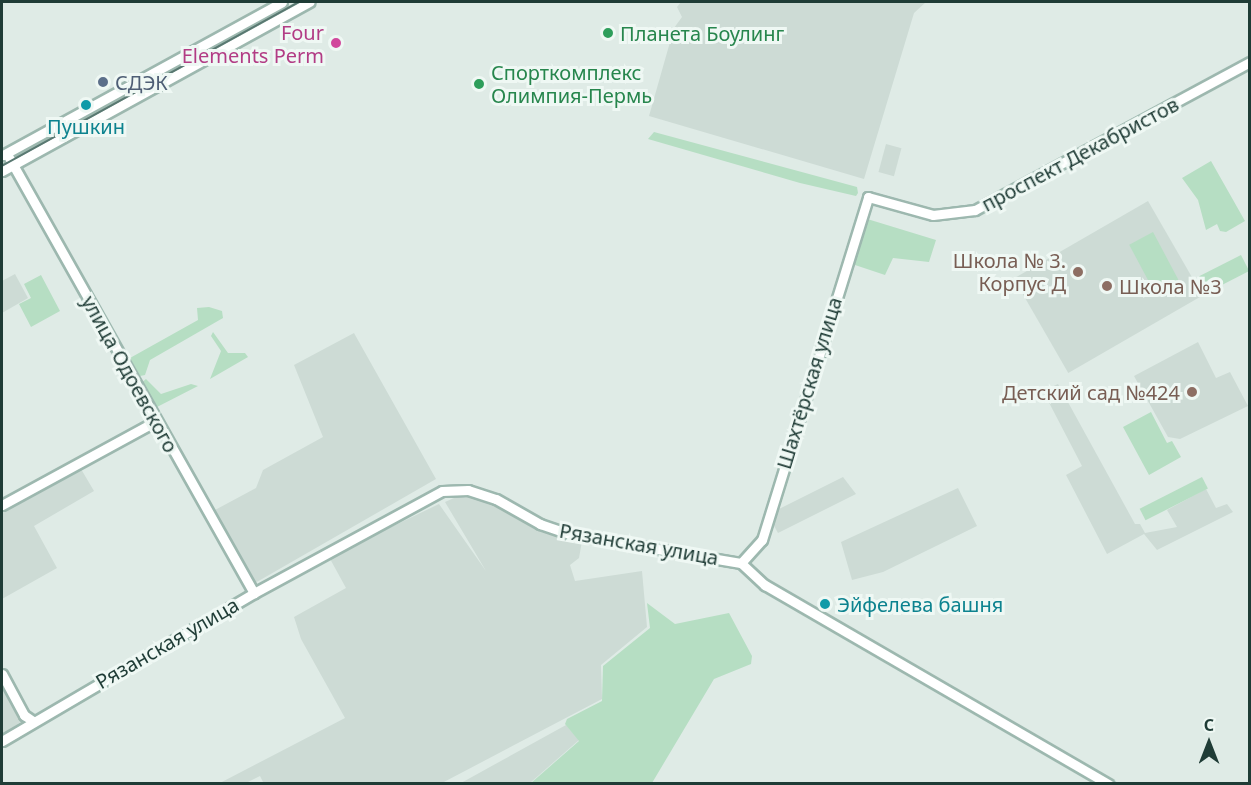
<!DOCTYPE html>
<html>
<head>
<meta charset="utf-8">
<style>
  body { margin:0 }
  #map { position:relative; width:1251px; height:785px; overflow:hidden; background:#dfebe6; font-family:"Noto Sans",sans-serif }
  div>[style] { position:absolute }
  .built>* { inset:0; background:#cddbd5; transform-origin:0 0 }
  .green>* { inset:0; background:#b6dec3; transform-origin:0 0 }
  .roads { filter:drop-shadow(2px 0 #9db8af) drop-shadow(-2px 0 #9db8af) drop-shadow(0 2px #9db8af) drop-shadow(0 -2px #9db8af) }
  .secondary>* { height:9px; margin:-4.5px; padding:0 4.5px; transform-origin:4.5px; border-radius:4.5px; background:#fff }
  .tram>* { height:1.5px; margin:-0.75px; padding:0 0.75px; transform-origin:0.75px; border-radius:0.75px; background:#597871 }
  .dots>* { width:16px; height:16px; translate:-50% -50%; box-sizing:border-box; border:3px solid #eff8f4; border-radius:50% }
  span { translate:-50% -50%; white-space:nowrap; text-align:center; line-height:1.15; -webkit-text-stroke:6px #eff8f4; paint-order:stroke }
  .hotel-label { font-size:20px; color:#b23c85 }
  .right { translate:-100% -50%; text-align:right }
  .leisure-label { font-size:20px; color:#27864d }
  .left { translate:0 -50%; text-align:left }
  .service-label { font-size:20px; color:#4e5e75 }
  .culture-label { font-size:20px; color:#0d838f }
  .street-label { font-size:20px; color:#1f3c36 }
  .education-label { font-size:20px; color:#785e54 }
  .frame { position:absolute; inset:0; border:3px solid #1f3c36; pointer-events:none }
  .north { position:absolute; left:1179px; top:713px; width:60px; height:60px; -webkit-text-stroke:4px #eff8f4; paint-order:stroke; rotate:0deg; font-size:16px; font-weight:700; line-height:24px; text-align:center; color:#1f3c36 }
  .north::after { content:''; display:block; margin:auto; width:21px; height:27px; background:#1f3c36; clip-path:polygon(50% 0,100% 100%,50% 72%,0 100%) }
</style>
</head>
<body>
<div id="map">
  <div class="built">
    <div style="clip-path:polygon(681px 2px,926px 2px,914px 13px,864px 179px,649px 116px,674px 28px,682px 17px,677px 7px)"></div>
    <div style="left:886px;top:144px;width:16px;height:29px;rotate:15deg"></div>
    <div style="left:1148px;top:201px;width:109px;height:155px;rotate:60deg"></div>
    <div style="clip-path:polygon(15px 274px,28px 298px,2px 313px,2px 281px)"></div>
    <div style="clip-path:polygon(354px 333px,436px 479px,255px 583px,215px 510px,256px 488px,263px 470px,323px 437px,294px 365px)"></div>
    <div style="clip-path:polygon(1198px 342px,1216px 378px,1230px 372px,1248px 406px,1180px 439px,1168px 437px,1134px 376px)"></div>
    <div style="clip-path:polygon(1058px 384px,1135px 524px,1140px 524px,1145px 533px,1177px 527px,1167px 510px,1206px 489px,1216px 508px,1227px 504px,1233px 512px,1157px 550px,1144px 534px,1107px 554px,1066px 475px,1082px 466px,1043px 391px)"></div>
    <div style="clip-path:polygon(81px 469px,94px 491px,34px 526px,57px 568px,2px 599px,2px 513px)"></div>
    <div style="clip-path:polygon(843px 477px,856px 494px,778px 533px,773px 524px,775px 511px)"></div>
    <div style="clip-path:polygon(958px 488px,977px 526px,883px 572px,852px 580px,841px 542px)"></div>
    <div style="clip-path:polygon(463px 494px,494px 503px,582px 541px,579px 558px,570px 565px,575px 581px,642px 571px,647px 627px,601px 665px,602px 699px,442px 783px,264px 784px,260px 776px,246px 783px,218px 784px,345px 718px,301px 639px,294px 617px,346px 588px,329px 557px,439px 504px,486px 571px,445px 502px)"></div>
    <div style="clip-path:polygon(2px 683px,22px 721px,2px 735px)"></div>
    <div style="clip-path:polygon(566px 725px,579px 740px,530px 783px,461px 783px)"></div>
  </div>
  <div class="green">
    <div style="clip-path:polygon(654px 132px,857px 187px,858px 193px,856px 196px,800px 183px,648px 139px)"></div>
    <div style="clip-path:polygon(1211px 161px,1245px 221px,1226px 232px,1220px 231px,1217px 224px,1206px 230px,1198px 200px,1182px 178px)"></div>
    <div style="clip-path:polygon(864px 218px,936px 240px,929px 262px,893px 258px,885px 275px,849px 263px)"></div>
    <div style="left:1153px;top:232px;width:54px;height:27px;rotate:62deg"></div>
    <div style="left:1241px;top:255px;width:18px;height:47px;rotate:63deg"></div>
    <div style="clip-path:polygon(41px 275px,60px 311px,31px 327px,19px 304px,31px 298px,24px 284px)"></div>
    <div style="clip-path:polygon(209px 307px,222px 311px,223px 318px,150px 360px,145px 375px,140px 376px,130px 358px,198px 320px,197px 308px)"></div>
    <div style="clip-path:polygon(213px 332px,228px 353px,245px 353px,248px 357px,210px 379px,221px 351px,211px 336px)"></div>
    <div style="clip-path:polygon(146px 379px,161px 394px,191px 384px,198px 386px,157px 407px,141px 383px)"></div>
    <div style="clip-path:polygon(1151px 412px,1167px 443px,1172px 441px,1181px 457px,1149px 475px,1123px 427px)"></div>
    <div style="left:1202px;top:477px;width:13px;height:70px;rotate:63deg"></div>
    <div style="clip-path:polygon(647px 603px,675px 624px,729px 613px,752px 656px,751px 664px,714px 679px,652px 783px,531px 783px,579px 741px,565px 724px,567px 719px,602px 701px,603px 666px,650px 628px)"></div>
  </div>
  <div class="roads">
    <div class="secondary">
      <div style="left:7px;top:154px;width:504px;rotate:60.64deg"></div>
      <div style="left:3px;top:155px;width:318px;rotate:-28.7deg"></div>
      <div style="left:2px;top:171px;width:351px;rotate:-28.8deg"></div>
      <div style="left:2px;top:505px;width:175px;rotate:-28.6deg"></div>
      <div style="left:741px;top:563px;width:31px;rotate:-48deg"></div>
      <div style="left:762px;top:540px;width:359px;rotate:-72.8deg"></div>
      <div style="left:868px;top:197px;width:67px;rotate:15.5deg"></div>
      <div style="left:933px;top:215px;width:42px;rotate:-6.8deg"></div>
      <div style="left:975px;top:210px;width:312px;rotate:-28.3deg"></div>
      <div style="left:2px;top:674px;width:47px;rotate:61.8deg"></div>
      <div style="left:24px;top:715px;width:11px;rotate:34deg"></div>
      <div style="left:2px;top:741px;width:292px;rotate:-30.4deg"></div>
      <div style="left:254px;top:593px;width:214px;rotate:-28.5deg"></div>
      <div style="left:442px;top:491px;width:26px;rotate:-2deg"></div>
      <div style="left:468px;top:490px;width:29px;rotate:18deg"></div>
      <div style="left:496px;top:499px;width:51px;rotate:29.6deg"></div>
      <div style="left:540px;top:524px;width:31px;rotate:19deg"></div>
      <div style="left:569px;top:534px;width:174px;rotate:9.6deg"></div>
      <div style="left:741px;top:563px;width:33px;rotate:43deg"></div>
      <div style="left:765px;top:585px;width:397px;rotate:30.1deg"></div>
    </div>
  </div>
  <div class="tram">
    <div style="left:2px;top:166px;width:339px;rotate:-28.9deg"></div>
  </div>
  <div class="dots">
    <div style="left:608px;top:33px;background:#2e9e5b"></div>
    <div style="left:336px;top:43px;background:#d1479c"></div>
    <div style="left:103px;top:82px;background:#5c6f8a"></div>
    <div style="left:479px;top:84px;background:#2e9e5b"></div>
    <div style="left:86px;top:105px;background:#0f9aa8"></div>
    <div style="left:1078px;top:272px;background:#8d6e63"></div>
    <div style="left:1107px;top:286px;background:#8d6e63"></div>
    <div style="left:1192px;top:392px;background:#8d6e63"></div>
    <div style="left:825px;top:604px;background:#0f9aa8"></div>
  </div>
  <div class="hotel-label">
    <span class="right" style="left:324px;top:44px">Four<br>Elements Perm</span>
  </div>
  <div class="leisure-label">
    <span class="left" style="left:620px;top:33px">Планета Боулинг</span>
    <span class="left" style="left:491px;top:84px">Спорткомплекс<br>Олимпия-Пермь</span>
  </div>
  <div class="service-label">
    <span class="left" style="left:115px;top:82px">СДЭК</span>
  </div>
  <div class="culture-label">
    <span style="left:86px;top:126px">Пушкин</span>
    <span class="left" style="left:837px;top:604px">Эйфелева башня</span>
  </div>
  <div class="street-label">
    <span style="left:1080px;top:154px;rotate:-28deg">проспект Декабристов</span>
    <span style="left:130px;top:374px;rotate:61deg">улица Одоевского</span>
    <span style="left:809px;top:383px;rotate:-73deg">Шахтёрская улица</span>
    <span style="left:639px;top:544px;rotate:10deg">Рязанская улица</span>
    <span style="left:167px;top:643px;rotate:-30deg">Рязанская улица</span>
  </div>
  <div class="education-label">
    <span class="right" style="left:1066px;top:272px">Школа № 3.<br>Корпус Д</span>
    <span class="left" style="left:1119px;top:286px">Школа №3</span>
    <span class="right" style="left:1180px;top:392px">Детский сад №424</span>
  </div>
  <div class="frame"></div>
  <div class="north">С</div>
</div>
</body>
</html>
